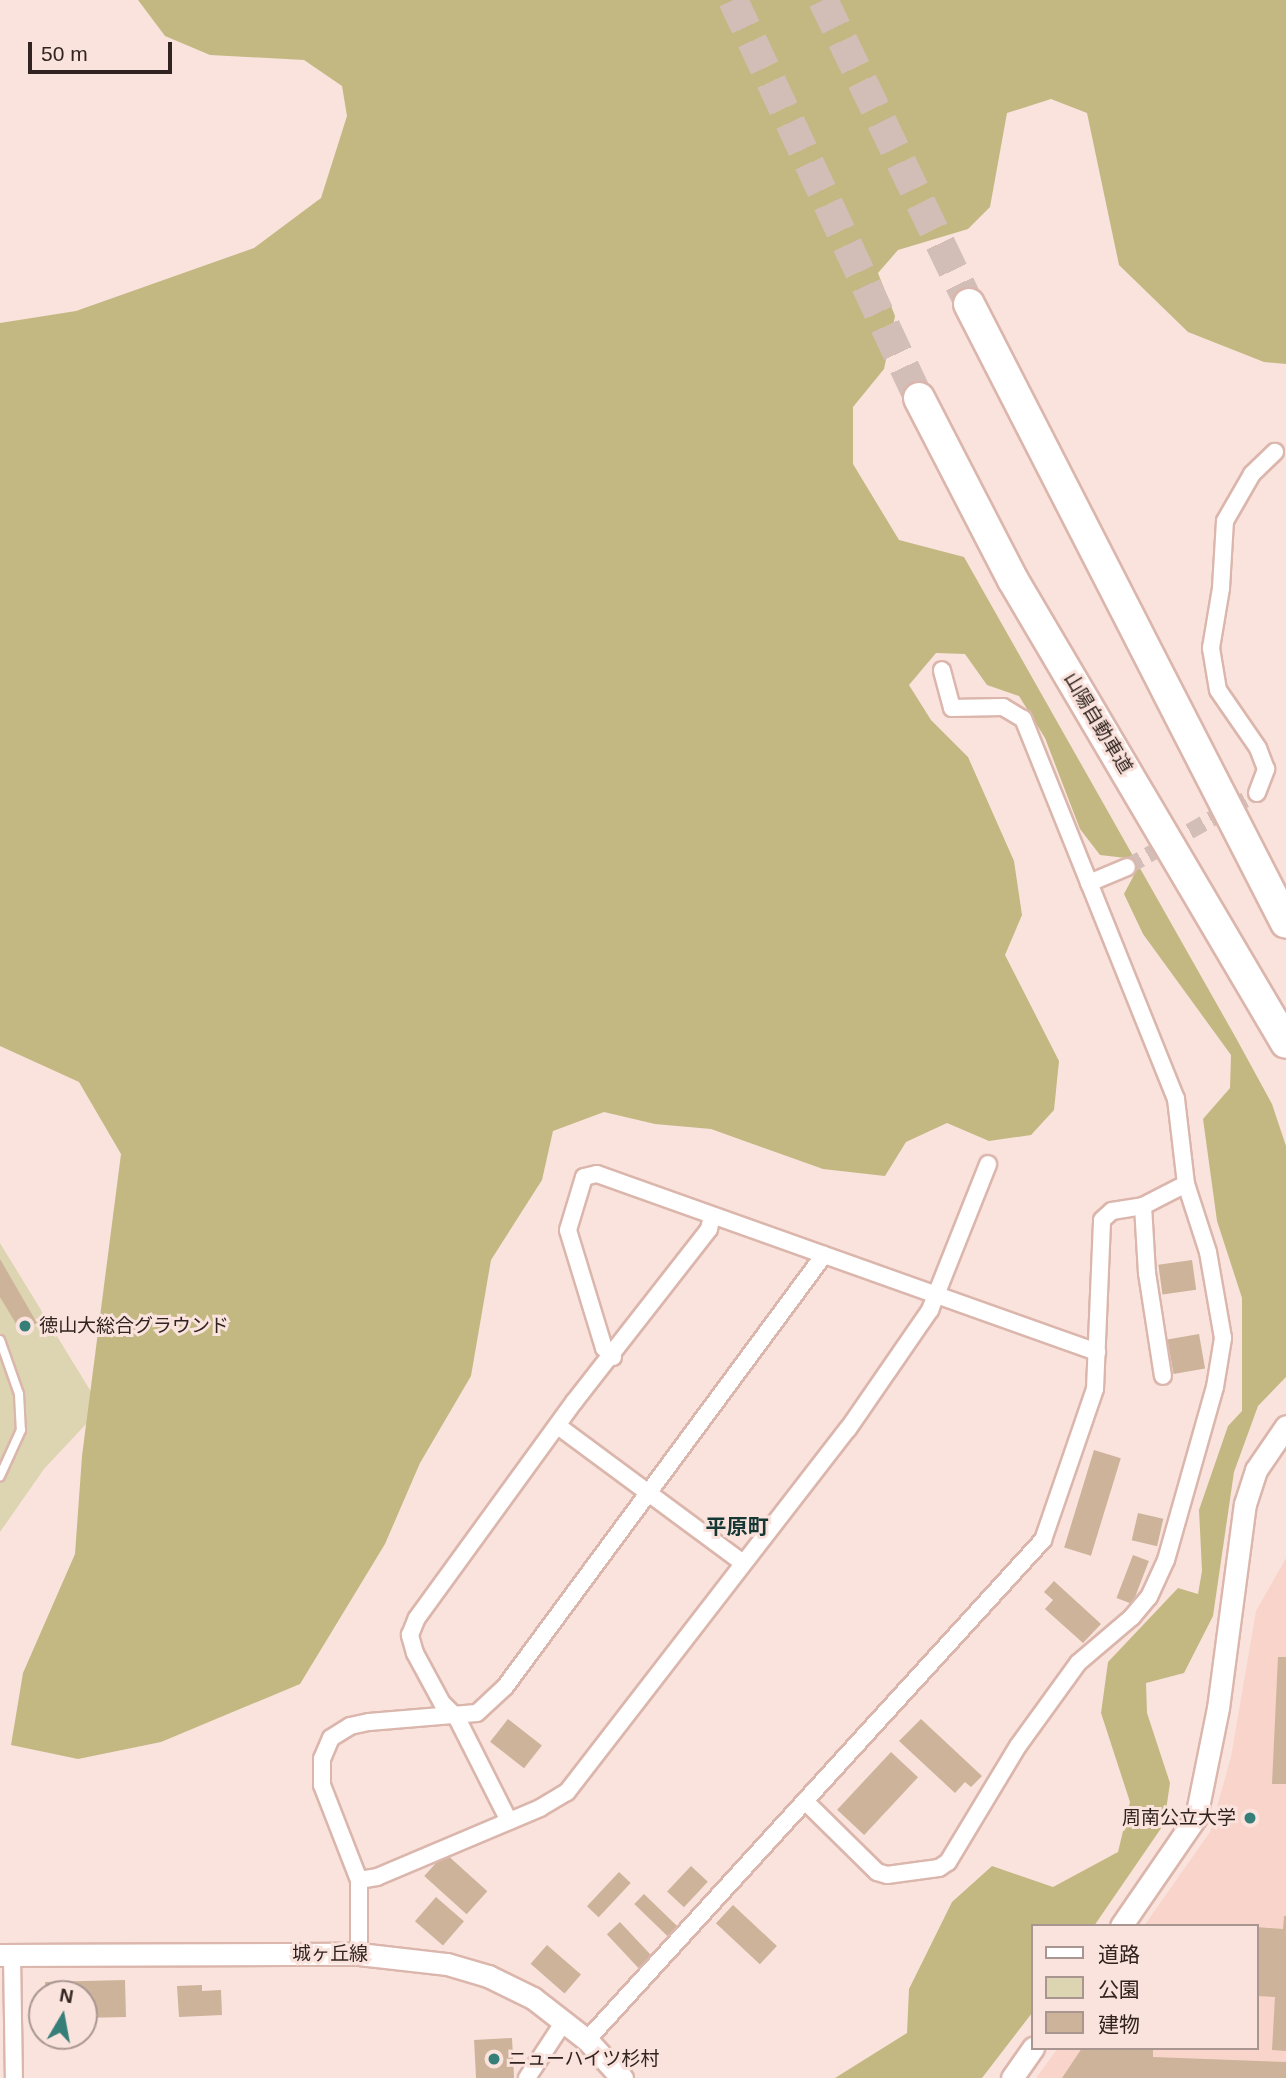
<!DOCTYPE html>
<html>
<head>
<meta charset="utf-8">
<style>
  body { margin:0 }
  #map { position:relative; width:1286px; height:2078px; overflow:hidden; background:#fae3dd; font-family:Helvetica,"Noto Sans JP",sans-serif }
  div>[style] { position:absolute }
  .built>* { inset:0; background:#f9d4ca }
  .green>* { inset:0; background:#ddd5b1 }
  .forest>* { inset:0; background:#c4b882 }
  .building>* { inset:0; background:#ccb39a; transform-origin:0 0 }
  .minor-tunnel>* { height:16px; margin-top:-8px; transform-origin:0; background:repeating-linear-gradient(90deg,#d2bdb7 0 16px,transparent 0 24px) }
  .motorway-tunnel>* { height:30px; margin-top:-15px; transform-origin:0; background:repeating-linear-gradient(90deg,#d2bdb7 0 30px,transparent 0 45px) }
  .roads { filter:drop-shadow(2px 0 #dbb6ac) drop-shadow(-2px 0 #dbb6ac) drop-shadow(0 2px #dbb6ac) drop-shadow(0 -2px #dbb6ac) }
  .service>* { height:8px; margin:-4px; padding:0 4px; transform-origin:4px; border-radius:4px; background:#fff }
  .minor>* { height:16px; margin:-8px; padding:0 8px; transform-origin:8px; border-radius:8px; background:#fff }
  .tertiary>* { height:21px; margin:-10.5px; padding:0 10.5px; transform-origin:10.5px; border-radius:10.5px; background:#fff }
  .motorway>* { height:30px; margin:-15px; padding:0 15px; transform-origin:15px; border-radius:15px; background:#fff }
  .dots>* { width:19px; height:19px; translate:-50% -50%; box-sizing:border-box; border:4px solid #fae3dd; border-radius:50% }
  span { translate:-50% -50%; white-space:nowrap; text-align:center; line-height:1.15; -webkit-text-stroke:6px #fae3dd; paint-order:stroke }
  .street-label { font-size:19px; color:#31231f }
  .poi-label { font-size:19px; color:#31231f }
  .left { translate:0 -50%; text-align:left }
  .right { translate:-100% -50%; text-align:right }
  .neighbourhood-label { font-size:21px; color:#163835; font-weight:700 }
  .legend { position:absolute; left:1031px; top:1924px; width:228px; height:126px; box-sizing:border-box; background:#fae3dd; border:2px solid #aa9691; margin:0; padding:9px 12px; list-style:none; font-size:21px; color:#31231f }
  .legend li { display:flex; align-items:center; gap:14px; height:35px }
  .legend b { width:35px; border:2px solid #aa9691 }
  .north { position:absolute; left:28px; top:1980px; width:70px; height:70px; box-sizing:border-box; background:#fae3dd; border:2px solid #aa9691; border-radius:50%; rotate:10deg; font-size:19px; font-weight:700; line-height:28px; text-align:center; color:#31231f }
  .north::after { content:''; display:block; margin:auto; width:24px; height:32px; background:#367e78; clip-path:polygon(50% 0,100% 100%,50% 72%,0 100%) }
  .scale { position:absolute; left:28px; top:42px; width:144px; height:32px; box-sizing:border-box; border:4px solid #31231f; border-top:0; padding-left:9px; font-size:21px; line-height:24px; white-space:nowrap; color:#31231f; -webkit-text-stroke:5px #fae3dd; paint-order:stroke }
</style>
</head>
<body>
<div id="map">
  <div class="built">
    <div style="clip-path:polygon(1286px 1558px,1286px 2078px,1036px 2078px,1058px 2048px,1256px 2048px,1256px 1926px,1144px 1926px,1210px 1832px,1231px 1757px,1256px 1611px)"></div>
  </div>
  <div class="green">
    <div style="clip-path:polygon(0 1243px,101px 1408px,44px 1469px,0 1532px)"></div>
  </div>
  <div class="forest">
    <div style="clip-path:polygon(138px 0,1286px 0,1286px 364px,1264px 362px,1188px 332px,1119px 265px,1087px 113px,1051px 99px,1007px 113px,990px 207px,968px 229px,898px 250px,878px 273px,895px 316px,884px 369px,853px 407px,853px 464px,899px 540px,964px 557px,1236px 1038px,1272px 1104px,1286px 1146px,1286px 1377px,1258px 1406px,1234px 1472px,1213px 1616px,1184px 1673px,1146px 1683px,1147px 1713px,1170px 1783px,1164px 1824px,1094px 1926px,1032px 1926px,1032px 2013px,982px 2078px,835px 2078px,907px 2033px,909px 1989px,952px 1902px,992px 1866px,1053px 1887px,1118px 1852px,1130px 1802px,1101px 1713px,1108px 1662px,1178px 1588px,1198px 1594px,1202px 1571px,1199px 1510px,1228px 1426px,1242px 1411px,1242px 1298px,1217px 1221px,1203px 1119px,1230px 1088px,1231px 1055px,1143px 934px,1124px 894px,1134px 875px,1126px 858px,1100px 855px,1080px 829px,1045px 738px,1019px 696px,987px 685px,965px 654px,936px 653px,909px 685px,931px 720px,968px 757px,1014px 861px,1022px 915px,1005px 955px,1059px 1061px,1054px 1110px,1031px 1135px,989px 1141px,947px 1123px,906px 1142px,885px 1176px,823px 1169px,711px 1129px,655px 1124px,604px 1112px,553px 1131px,542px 1180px,491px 1260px,471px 1376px,420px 1463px,385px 1544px,300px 1684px,161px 1742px,78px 1759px,11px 1745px,23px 1673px,75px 1554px,82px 1456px,121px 1154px,79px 1082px,0 1046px,0 323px,76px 311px,254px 248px,321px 198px,347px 116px,342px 86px,304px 60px,210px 55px,165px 36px)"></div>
  </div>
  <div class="building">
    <div style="clip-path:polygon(0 1259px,37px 1323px,21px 1332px,0 1297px)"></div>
    <div style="left:1192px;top:1260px;width:30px;height:34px;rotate:82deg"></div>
    <div style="left:1199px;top:1334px;width:35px;height:32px;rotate:80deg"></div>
    <div style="left:1094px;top:1450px;width:28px;height:102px;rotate:17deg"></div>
    <div style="left:1138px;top:1513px;width:26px;height:28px;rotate:13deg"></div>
    <div style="left:1133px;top:1555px;width:17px;height:46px;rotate:21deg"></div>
    <div style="clip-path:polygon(1054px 1581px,1101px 1624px,1083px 1643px,1045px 1609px,1053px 1600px,1044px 1592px)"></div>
    <div style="clip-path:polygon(1278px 1657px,1286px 1657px,1286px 1784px,1272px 1784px)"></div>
    <div style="left:508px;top:1719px;width:43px;height:29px;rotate:38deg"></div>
    <div style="clip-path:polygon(921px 1719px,982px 1776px,971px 1787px,965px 1782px,955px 1793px,899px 1741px)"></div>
    <div style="left:891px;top:1752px;width:37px;height:79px;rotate:43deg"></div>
    <div style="left:445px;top:1853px;width:57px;height:31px;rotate:42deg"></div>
    <div style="left:691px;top:1866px;width:23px;height:35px;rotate:43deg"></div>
    <div style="left:619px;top:1872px;width:16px;height:47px;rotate:43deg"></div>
    <div style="left:644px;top:1894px;width:46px;height:14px;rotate:44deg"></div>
    <div style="left:436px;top:1897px;width:37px;height:32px;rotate:41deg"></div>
    <div style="left:733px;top:1905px;width:60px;height:25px;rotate:43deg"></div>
    <div style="clip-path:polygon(1284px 1916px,1286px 1916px,1286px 2051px,1272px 2050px,1275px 1997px,1256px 1996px,1256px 1927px,1283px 1929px)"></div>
    <div style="left:620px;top:1922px;width:49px;height:18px;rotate:47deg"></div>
    <div style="left:547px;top:1945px;width:45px;height:25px;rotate:41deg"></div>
    <div style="clip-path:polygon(125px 1980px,126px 2017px,84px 2018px,84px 1994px,46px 1994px,45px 1982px)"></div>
    <div style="clip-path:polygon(202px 1985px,202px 1991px,221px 1990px,222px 2015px,179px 2017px,177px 1986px)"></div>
    <div style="left:512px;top:2038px;width:40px;height:38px;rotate:87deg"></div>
    <div style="clip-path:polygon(1082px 2048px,1153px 2048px,1153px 2057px,1286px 2062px,1286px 2078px,1062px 2078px)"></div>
  </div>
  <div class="minor-tunnel">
    <div style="left:1127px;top:867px;width:150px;rotate:-29.6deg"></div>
  </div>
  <div class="motorway-tunnel">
    <div style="left:733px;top:0;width:439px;rotate:65deg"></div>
    <div style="left:823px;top:0;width:337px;rotate:64.3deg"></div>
  </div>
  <div class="roads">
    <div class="service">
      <div style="left:0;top:1340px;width:57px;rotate:70.6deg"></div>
      <div style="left:19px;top:1394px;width:36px;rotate:87deg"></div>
      <div style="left:21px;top:1430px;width:51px;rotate:114.5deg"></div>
    </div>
    <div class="minor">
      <div style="left:1257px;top:793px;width:26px;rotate:-69deg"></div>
      <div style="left:1266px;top:769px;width:22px;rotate:-111deg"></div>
      <div style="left:1258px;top:748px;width:70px;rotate:-124.6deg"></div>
      <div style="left:1218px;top:690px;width:43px;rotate:-99.5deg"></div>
      <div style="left:1211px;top:648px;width:61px;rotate:-80.5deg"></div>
      <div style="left:1221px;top:588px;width:67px;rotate:-86.6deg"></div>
      <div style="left:1225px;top:521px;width:54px;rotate:-60.1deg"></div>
      <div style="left:1252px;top:474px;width:32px;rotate:-44deg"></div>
      <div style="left:1089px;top:883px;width:41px;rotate:-22.8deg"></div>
      <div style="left:1143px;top:1206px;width:67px;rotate:86.6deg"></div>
      <div style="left:1147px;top:1273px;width:104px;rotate:81.2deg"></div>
      <div style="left:613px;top:1357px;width:13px;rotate:-135deg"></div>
      <div style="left:604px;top:1348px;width:123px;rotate:-107deg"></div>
      <div style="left:568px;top:1230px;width:55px;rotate:-73.2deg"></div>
      <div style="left:584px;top:1177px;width:13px;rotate:-13deg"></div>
      <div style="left:597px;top:1174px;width:531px;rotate:19.6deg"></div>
      <div style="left:558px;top:1426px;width:230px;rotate:36.5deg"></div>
      <div style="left:807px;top:1803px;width:98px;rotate:44.6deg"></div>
      <div style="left:877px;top:1872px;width:10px;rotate:17deg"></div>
      <div style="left:887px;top:1875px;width:52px;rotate:-7.7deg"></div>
      <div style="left:939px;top:1868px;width:11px;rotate:-34deg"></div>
      <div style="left:948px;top:1862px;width:135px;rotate:-58.9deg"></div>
      <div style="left:1018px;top:1746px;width:102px;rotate:-54.1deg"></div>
      <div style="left:1078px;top:1663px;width:71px;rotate:-40.4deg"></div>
      <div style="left:1132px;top:1617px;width:26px;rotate:-50deg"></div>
      <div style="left:1149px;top:1597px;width:41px;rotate:-65.3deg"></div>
      <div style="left:1166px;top:1560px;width:180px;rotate:-74.2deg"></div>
      <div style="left:1215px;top:1387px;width:50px;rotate:-80.7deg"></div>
      <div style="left:1223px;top:1338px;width:87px;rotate:-99.9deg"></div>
      <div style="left:1208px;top:1252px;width:71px;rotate:-107.9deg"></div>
      <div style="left:1186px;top:1184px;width:86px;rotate:-96.7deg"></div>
      <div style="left:1176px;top:1099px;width:410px;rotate:-111.9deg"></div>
      <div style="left:1023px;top:719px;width:23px;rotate:-149deg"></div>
      <div style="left:1003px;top:707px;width:51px;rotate:178.9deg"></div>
      <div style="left:952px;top:708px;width:39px;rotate:-105deg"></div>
      <div style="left:509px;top:1821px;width:115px;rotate:-116.8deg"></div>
      <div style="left:457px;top:1718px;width:21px;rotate:-135deg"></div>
      <div style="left:442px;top:1703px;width:57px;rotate:-118.4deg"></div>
      <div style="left:415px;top:1653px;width:19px;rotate:-106deg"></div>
      <div style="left:410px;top:1635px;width:18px;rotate:-68deg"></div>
      <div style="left:417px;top:1618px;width:267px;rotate:-54deg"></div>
      <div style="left:574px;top:1402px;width:219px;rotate:-52deg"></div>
      <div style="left:709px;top:1229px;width:13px;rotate:-77deg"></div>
      <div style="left:359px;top:1880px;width:18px;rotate:-9deg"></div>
      <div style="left:377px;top:1877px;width:177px;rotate:-22.9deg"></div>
      <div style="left:540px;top:1808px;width:31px;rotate:-31deg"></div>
      <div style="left:567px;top:1792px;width:459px;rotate:-52.3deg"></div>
      <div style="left:848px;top:1429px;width:145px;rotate:-55.4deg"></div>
      <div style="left:930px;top:1310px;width:157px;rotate:-68.3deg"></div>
      <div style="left:359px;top:1954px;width:74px;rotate:-90deg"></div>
      <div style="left:359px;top:1880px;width:102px;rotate:-111.3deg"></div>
      <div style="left:322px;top:1785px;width:26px;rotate:-90deg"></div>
      <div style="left:322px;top:1759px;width:23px;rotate:-67deg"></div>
      <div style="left:331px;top:1738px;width:22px;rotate:-32deg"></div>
      <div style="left:350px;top:1726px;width:19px;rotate:-12deg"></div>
      <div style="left:369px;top:1722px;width:108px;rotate:-4.8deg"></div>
      <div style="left:477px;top:1713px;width:38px;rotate:-43deg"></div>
      <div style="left:505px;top:1687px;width:537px;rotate:-53.56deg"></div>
      <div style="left:12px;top:1955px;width:123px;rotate:89.1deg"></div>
      <div style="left:587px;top:2040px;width:677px;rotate:-47.64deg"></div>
      <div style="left:1043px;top:1540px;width:160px;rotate:-71deg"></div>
      <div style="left:1095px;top:1389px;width:169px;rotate:-87.6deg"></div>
      <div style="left:1102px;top:1220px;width:13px;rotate:-42deg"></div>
      <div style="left:1112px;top:1211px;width:31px;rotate:-9deg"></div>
      <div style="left:1143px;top:1206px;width:48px;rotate:-27.1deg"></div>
      <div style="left:527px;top:2078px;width:69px;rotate:-56.8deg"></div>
    </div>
    <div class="tertiary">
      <div style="left:1121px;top:1926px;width:132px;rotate:-55.5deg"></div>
      <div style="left:1196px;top:1817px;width:111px;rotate:-78.6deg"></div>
      <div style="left:1218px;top:1708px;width:206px;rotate:-82.5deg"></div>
      <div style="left:1245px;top:1504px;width:36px;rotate:-72deg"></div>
      <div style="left:1256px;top:1470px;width:53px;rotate:-55.7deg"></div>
      <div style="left:0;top:1955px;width:359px;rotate:-0.2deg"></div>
      <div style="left:359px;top:1954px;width:89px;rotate:6.5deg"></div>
      <div style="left:447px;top:1964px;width:43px;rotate:16.3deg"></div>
      <div style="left:488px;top:1976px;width:50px;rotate:26.1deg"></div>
      <div style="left:533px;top:1998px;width:68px;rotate:37.9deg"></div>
      <div style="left:587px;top:2040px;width:52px;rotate:47.4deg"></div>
      <div style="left:1012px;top:2078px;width:37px;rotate:-55deg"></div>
    </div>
    <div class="motorway">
      <div style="left:969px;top:304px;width:695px;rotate:62.88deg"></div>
      <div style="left:919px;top:398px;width:205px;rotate:62.7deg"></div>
      <div style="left:1013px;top:580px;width:537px;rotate:59.48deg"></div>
    </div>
  </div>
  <div class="dots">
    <div style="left:25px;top:1326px;background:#367e78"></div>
    <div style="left:1250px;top:1818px;background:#367e78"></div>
    <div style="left:494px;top:2059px;background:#367e78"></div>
  </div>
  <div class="street-label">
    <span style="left:1098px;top:723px;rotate:59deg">山陽自動車道</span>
    <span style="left:330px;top:1954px">城ヶ丘線</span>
  </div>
  <div class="poi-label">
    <span class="left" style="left:39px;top:1326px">徳山大総合グラウンド</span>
    <span class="right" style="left:1236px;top:1818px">周南公立大学</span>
    <span class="left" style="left:508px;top:2059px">ニューハイツ杉村</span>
  </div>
  <div class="neighbourhood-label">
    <span style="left:737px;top:1527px">平原町</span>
  </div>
  <ul class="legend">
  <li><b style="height:9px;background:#fff"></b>道路</li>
  <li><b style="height:19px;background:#ddd5b1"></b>公園</li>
  <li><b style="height:19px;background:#ccb39a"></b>建物</li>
  </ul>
  <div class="north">N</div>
  <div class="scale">50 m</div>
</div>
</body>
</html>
